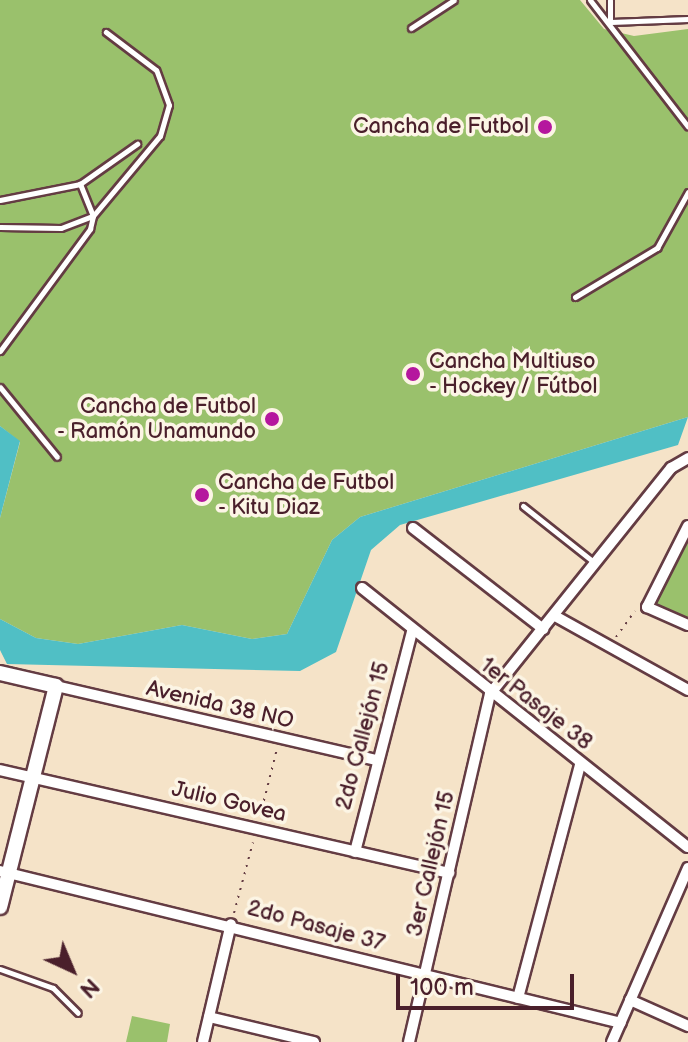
<!DOCTYPE html>
<html>
<head>
<meta charset="utf-8">
<style>
  body { margin:0 }
  #map { position:relative; width:688px; height:1042px; overflow:hidden; background:#f5e3c8; font-family:"Balsamiq Sans",sans-serif }
  div>[style] { position:absolute }
  .green>* { inset:0; background:#9ac16c }
  .water>* { inset:0; background:#50bfc5 }
  .path>* { height:2px; margin-top:-1px; transform-origin:0; background:repeating-linear-gradient(90deg,#643c43 0 2px,transparent 0 8px) }
  .roads { filter:drop-shadow(2px 0 #643c43) drop-shadow(-2px 0 #643c43) drop-shadow(0 2px #643c43) drop-shadow(0 -2px #643c43) }
  .lane>* { height:5px; margin:-2.5px; padding:0 2.5px; transform-origin:2.5px; border-radius:2.5px; background:#fff }
  .street>* { height:10px; margin:-5px; padding:0 5px; transform-origin:5px; border-radius:5px; background:#fff }
  .secondary>* { height:14px; margin:-7px; padding:0 7px; transform-origin:7px; border-radius:7px; background:#fff }
  .dots>* { width:22px; height:22px; translate:-50% -50%; box-sizing:border-box; border:4px solid #fcf5e5; border-radius:50% }
  span { translate:-50% -50%; white-space:nowrap; text-align:center; line-height:1.15; -webkit-text-stroke:7px #fcf5e5; paint-order:stroke }
  .poi-label { font-size:22px; color:#4a1f2b }
  .right { translate:-100% -50%; text-align:right }
  .left { translate:0 -50%; text-align:left }
  .street-label { font-size:22px; color:#4a1f2b }
  .north { position:absolute; left:32px; top:930px; width:80px; height:80px; -webkit-text-stroke:6px #fcf5e5; paint-order:stroke; rotate:136deg; font-size:22px; font-weight:700; line-height:32px; text-align:center; color:#4a1f2b }
  .north::after { content:''; display:block; margin:auto; width:28px; height:36px; background:#4a1f2b; clip-path:polygon(50% 0,100% 100%,50% 72%,0 100%) }
  .scale { position:absolute; left:396px; top:974px; width:178px; height:36px; box-sizing:border-box; border:4px solid #4a1f2b; border-top:0; padding-left:10px; font-size:24px; line-height:28px; white-space:nowrap; color:#4a1f2b; -webkit-text-stroke:6px #fcf5e5; paint-order:stroke }
</style>
</head>
<body>
<div id="map">
  <div class="green">
    <div style="clip-path:polygon(0 0,580px 0,604px 29px,634px 36px,688px 29px,688px 417px,360px 517px,332px 540px,287px 634px,252px 639px,182px 625px,78px 644px,36px 638px,0 619px,0 518px,20px 442px,0 426px)"></div>
    <div style="clip-path:polygon(688px 526px,688px 625px,647px 607px)"></div>
    <div style="clip-path:polygon(132px 1016px,170px 1024px,167px 1042px,126px 1042px)"></div>
  </div>
  <div class="water">
    <div style="clip-path:polygon(688px 417px,678px 445px,400px 525px,371px 550px,336px 652px,300px 671px,7px 664px,0 650px,0 619px,36px 638px,78px 644px,182px 625px,252px 639px,287px 634px,332px 540px,360px 517px)"></div>
    <div style="clip-path:polygon(0 426px,20px 441px,0 518px)"></div>
  </div>
  <div class="path">
    <div style="left:616px;top:637px;width:32px;rotate:-54deg"></div>
    <div style="left:260px;top:816px;width:69px;rotate:-75.8deg"></div>
    <div style="left:234px;top:913px;width:73px;rotate:-75deg"></div>
  </div>
  <div class="roads">
    <div class="lane">
      <div style="left:590px;top:0;width:160px;rotate:52.3deg"></div>
      <div style="left:610px;top:22px;width:22px;rotate:-90deg"></div>
      <div style="left:611px;top:22px;width:77px;rotate:-2.2deg"></div>
      <div style="left:411px;top:28px;width:51px;rotate:-33.1deg"></div>
      <div style="left:0;top:200px;width:82px;rotate:-11.3deg"></div>
      <div style="left:80px;top:184px;width:70px;rotate:-35.1deg"></div>
      <div style="left:0;top:227px;width:61px;rotate:0.9deg"></div>
      <div style="left:61px;top:228px;width:34px;rotate:-21deg"></div>
      <div style="left:93px;top:216px;width:104px;rotate:-50.1deg"></div>
      <div style="left:160px;top:136px;width:32px;rotate:-74deg"></div>
      <div style="left:169px;top:105px;width:37px;rotate:-110deg"></div>
      <div style="left:156px;top:70px;width:63px;rotate:-142.8deg"></div>
      <div style="left:575px;top:297px;width:96px;rotate:-30.9deg"></div>
      <div style="left:657px;top:248px;width:64px;rotate:-61deg"></div>
      <div style="left:0;top:351px;width:152px;rotate:-53.6deg"></div>
      <div style="left:90px;top:229px;width:13px;rotate:-77deg"></div>
      <div style="left:93px;top:216px;width:35px;rotate:-112deg"></div>
      <div style="left:0;top:387px;width:90px;rotate:50.8deg"></div>
      <div style="left:523px;top:506px;width:92px;rotate:38.4deg"></div>
      <div style="left:0;top:969px;width:56px;rotate:19.7deg"></div>
      <div style="left:53px;top:988px;width:35px;rotate:45deg"></div>
    </div>
    <div class="street">
      <div style="left:688px;top:526px;width:91px;rotate:116.8deg"></div>
      <div style="left:647px;top:607px;width:45px;rotate:23.7deg"></div>
      <div style="left:413px;top:528px;width:165px;rotate:37.8deg"></div>
      <div style="left:362px;top:588px;width:416px;rotate:38.5deg"></div>
      <div style="left:555px;top:616px;width:152px;rotate:29.1deg"></div>
      <div style="left:56px;top:686px;width:328px;rotate:13deg"></div>
      <div style="left:0;top:770px;width:461px;rotate:12.9deg"></div>
      <div style="left:355px;top:852px;width:228px;rotate:-75.5deg"></div>
      <div style="left:0;top:871px;width:639px;rotate:13.75deg"></div>
      <div style="left:518px;top:998px;width:241px;rotate:-75.1deg"></div>
      <div style="left:630px;top:1000px;width:64px;rotate:24.1deg"></div>
      <div style="left:209px;top:1017px;width:108px;rotate:13.4deg"></div>
      <div style="left:203px;top:1042px;width:121px;rotate:-76.7deg"></div>
      <div style="left:409px;top:1042px;width:357px;rotate:-76.9deg"></div>
      <div style="left:490px;top:694px;width:290px;rotate:-51.3deg"></div>
      <div style="left:671px;top:468px;width:20px;rotate:-30deg"></div>
      <div style="left:612px;top:1042px;width:190px;rotate:-66.4deg"></div>
    </div>
    <div class="secondary">
      <div style="left:0;top:673px;width:57px;rotate:13.1deg"></div>
      <div style="left:56px;top:686px;width:228px;rotate:104.2deg"></div>
    </div>
  </div>
  <div class="dots">
    <div style="left:545px;top:127px;background:#b5179e"></div>
    <div style="left:413px;top:374px;background:#b5179e"></div>
    <div style="left:272px;top:419px;background:#b5179e"></div>
    <div style="left:202px;top:495px;background:#b5179e"></div>
  </div>
  <div class="poi-label">
    <span class="right" style="left:529px;top:127px">Cancha de Futbol</span>
    <span class="left" style="left:429px;top:374px">Cancha Multiuso<br>- Hockey / Fútbol</span>
    <span class="right" style="left:256px;top:419px">Cancha de Futbol<br>- Ramón Unamundo</span>
    <span class="left" style="left:218px;top:495px">Cancha de Futbol<br>- Kitu Diaz</span>
  </div>
  <div class="street-label">
    <span style="left:536px;top:704px;rotate:38deg">1er Pasaje 38</span>
    <span style="left:220px;top:705px;rotate:13deg">Avenida 38 NO</span>
    <span style="left:363px;top:736px;rotate:-75deg">2do Callejón 15</span>
    <span style="left:229px;top:802px;rotate:13deg">Julio Govea</span>
    <span style="left:431px;top:864px;rotate:-77deg">3er Callejón 15</span>
    <span style="left:316px;top:926px;rotate:15deg">2do Pasaje 37</span>
  </div>
  <div class="north">N</div>
  <div class="scale">100 m</div>
</div>
</body>
</html>
